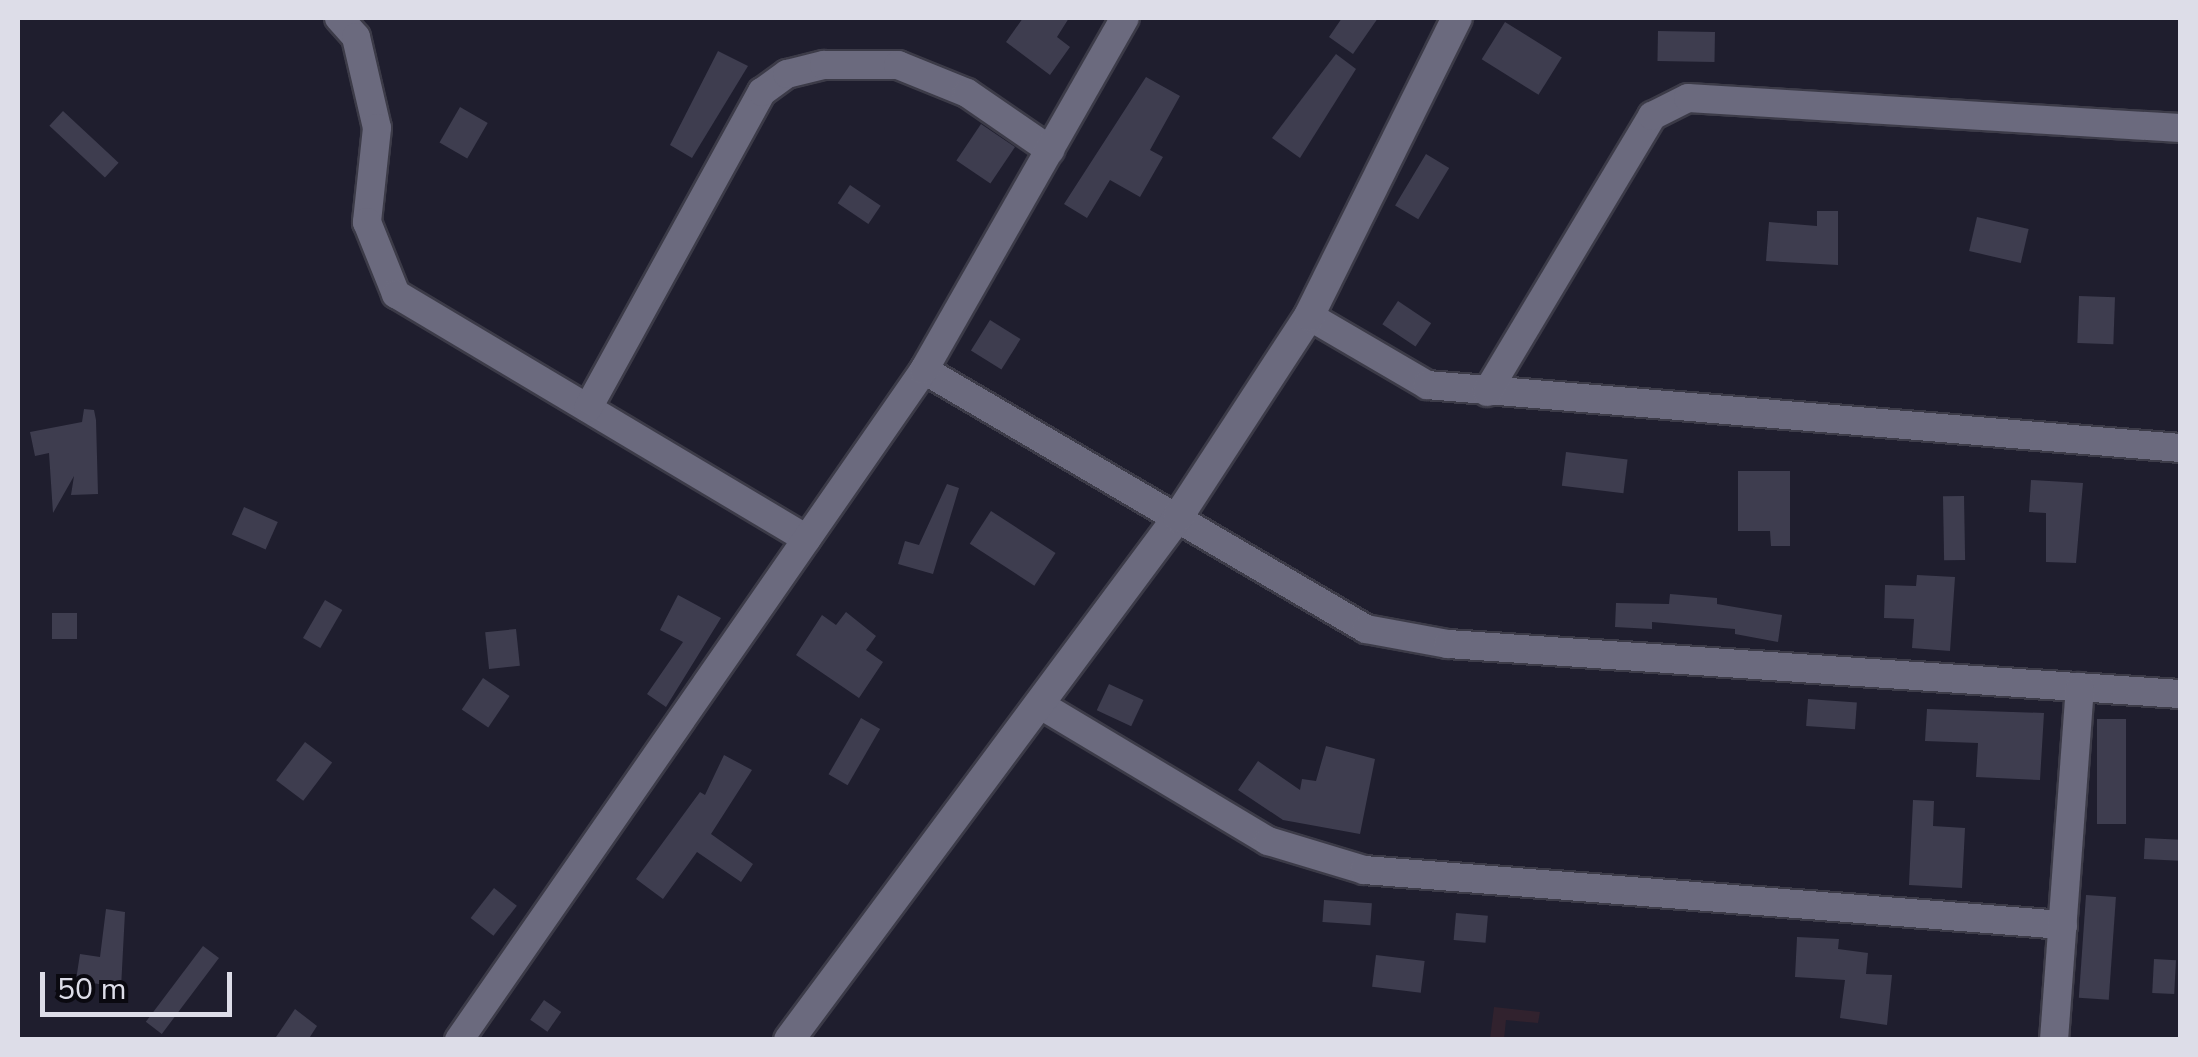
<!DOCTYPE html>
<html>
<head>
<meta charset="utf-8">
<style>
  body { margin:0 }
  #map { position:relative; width:2198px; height:1057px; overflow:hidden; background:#1f1e2e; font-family:"Nunito Sans",sans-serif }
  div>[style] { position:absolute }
  .medical>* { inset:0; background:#31222e }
  .building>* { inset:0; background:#3e3d4f; transform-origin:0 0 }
  .roads { filter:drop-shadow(2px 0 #3c3b48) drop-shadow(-2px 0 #3c3b48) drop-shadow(0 2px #3c3b48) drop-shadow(0 -2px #3c3b48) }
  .street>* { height:28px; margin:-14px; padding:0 14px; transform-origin:14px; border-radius:14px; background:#6b6a7e }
  .secondary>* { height:30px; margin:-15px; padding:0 15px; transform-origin:15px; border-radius:15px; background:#6b6a7e }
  span { translate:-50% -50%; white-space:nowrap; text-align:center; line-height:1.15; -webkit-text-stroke:9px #0a0910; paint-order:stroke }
  .frame { position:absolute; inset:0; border:20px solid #dddde8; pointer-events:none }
  .scale { position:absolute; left:40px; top:972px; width:192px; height:45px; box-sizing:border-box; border:5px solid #dddde8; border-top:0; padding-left:12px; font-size:30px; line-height:35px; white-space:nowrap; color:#dddde8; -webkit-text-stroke:8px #0a0910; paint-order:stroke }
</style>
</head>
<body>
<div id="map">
  <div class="medical">
    <div style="clip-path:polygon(1494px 1007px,1540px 1012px,1538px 1023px,1506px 1020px,1504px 1039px,1490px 1039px)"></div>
  </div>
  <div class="building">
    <div style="clip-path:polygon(1023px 18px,1069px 18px,1057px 37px,1070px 47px,1050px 75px,1006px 42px)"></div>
    <div style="clip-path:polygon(1342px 18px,1378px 18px,1353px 54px,1329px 37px)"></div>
    <div style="left:1505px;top:22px;width:67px;height:44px;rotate:32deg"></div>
    <div style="left:1658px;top:31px;width:57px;height:30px;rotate:1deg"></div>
    <div style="clip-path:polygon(718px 51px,748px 66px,692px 158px,670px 145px)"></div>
    <div style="clip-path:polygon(1336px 54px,1356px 69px,1300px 158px,1272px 138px)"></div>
    <div style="clip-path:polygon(1146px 77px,1180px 96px,1150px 150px,1163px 157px,1140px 197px,1110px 180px,1087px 218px,1064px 204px)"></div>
    <div style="left:460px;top:107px;width:32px;height:41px;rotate:30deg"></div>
    <div style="left:63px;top:111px;width:76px;height:20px;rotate:43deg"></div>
    <div style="left:981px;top:124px;width:41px;height:44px;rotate:34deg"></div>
    <div style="left:1426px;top:154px;width:27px;height:60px;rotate:31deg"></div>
    <div style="left:850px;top:185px;width:37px;height:22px;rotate:34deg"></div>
    <div style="clip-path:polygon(1817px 211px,1838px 211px,1838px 265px,1766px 261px,1769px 222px,1817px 226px)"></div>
    <div style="left:1977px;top:217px;width:53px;height:35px;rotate:13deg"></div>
    <div style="left:2079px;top:296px;width:36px;height:47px;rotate:2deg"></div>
    <div style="left:1398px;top:301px;width:40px;height:28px;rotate:34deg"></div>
    <div style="left:990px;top:320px;width:36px;height:36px;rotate:32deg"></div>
    <div style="clip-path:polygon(84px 409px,94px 410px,96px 420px,98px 494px,71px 495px,74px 476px,53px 513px,49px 453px,35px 456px,30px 432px,82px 422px)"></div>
    <div style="left:1566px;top:452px;width:62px;height:34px;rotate:7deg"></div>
    <div style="clip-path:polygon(1738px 471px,1790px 471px,1790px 546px,1771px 546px,1770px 531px,1738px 531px)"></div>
    <div style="clip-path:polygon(2031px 480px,2083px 483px,2076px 563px,2046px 562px,2046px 513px,2029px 512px)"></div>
    <div style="clip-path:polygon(947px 484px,959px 488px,933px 574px,898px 564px,905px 541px,919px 545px)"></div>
    <div style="left:1964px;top:496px;width:64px;height:21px;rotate:89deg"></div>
    <div style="left:244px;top:507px;width:37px;height:30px;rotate:24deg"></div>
    <div style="left:991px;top:511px;width:77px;height:39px;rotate:33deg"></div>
    <div style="clip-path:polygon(1917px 575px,1955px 577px,1950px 651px,1912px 648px,1914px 619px,1884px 618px,1885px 585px,1916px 586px)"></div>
    <div style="clip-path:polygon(1670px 594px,1717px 598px,1717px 604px,1782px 615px,1778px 642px,1735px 634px,1735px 629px,1652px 622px,1652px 629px,1615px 627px,1616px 603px,1669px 604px)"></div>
    <div style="clip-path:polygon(678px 595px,721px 618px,666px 707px,647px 694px,683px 642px,660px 630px)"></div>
    <div style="left:325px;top:600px;width:20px;height:44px;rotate:30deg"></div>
    <div style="clip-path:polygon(846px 612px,876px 636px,866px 650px,883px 662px,859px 698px,796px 655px,822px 615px,836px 625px)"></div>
    <div style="left:52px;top:613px;width:25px;height:26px"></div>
    <div style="left:516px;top:629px;width:37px;height:31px;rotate:84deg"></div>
    <div style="left:483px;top:678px;width:32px;height:38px;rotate:34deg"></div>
    <div style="left:1109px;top:684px;width:38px;height:29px;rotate:25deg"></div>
    <div style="left:1808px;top:699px;width:49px;height:27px;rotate:4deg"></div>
    <div style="clip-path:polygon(1927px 709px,2044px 713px,2040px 780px,1976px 777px,1978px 743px,1925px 741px)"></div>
    <div style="left:861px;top:718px;width:22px;height:65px;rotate:30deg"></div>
    <div style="left:2097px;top:719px;width:29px;height:105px"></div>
    <div style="left:305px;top:742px;width:34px;height:48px;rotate:37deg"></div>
    <div style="clip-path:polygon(1326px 746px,1375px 759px,1360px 834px,1283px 820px,1238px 790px,1258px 761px,1300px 790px,1302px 779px,1316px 781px)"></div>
    <div style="clip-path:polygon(724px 755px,752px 770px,711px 834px,753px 864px,741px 882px,697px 852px,663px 899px,636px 879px,700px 792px,705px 795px)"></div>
    <div style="clip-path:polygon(1913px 800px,1934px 801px,1933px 826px,1965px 828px,1962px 888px,1909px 885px)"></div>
    <div style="left:2145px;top:838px;width:35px;height:21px;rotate:3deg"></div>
    <div style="left:494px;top:888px;width:29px;height:38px;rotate:38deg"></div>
    <div style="left:2086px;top:895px;width:30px;height:103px;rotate:4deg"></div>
    <div style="left:1324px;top:900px;width:48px;height:22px;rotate:4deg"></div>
    <div style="clip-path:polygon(106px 909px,125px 912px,121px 988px,76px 980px,80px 954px,100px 957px)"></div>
    <div style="left:1456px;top:913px;width:32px;height:27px;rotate:5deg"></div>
    <div style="clip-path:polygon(1797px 937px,1839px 939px,1838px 949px,1868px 953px,1866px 974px,1892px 975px,1887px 1025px,1840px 1018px,1845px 980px,1795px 977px)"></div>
    <div style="left:203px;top:946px;width:20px;height:95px;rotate:37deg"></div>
    <div style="left:1376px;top:955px;width:49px;height:32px;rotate:7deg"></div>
    <div style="left:2154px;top:959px;width:22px;height:34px;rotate:3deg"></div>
    <div style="left:544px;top:1000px;width:21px;height:24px;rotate:35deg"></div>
    <div style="clip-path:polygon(295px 1009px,317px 1026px,308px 1040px,274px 1040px)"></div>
  </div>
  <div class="roads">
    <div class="street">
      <div style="left:339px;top:18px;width:25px;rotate:48deg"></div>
      <div style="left:356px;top:37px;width:93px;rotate:77deg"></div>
      <div style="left:377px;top:128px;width:95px;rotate:96.1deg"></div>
      <div style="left:367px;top:222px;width:78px;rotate:68.1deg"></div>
      <div style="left:396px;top:294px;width:478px;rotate:30.8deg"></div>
      <div style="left:1309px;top:316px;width:137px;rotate:30.3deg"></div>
      <div style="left:1427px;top:385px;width:756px;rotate:4.78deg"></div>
      <div style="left:924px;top:370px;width:512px;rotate:30.37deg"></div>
      <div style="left:1366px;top:629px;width:83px;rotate:10.4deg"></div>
      <div style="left:1448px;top:644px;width:734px;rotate:3.91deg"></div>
      <div style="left:1487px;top:392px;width:322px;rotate:-59.1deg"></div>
      <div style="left:1652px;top:116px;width:40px;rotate:-26.6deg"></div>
      <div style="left:1688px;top:98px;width:493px;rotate:3.5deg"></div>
      <div style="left:588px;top:408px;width:361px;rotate:-61.2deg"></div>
      <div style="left:762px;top:92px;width:31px;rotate:-36deg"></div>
      <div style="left:787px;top:74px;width:38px;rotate:-14deg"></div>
      <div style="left:824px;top:65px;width:74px"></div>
      <div style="left:898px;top:65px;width:74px;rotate:22.1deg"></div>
      <div style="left:967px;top:93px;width:101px;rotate:34.5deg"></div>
      <div style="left:1039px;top:704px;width:267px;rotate:30.9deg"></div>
      <div style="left:1268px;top:841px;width:100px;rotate:16.8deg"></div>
      <div style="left:1364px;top:870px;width:701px;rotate:4.5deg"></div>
      <div style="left:459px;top:1040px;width:816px;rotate:-55.24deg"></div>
      <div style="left:924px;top:370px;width:405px;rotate:-60.3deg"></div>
      <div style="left:2054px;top:1040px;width:354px;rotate:-85.8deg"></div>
    </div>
    <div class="secondary">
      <div style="left:789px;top:1040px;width:652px;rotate:-53.36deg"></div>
      <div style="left:1178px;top:517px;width:240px;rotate:-56.9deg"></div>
      <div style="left:1309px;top:316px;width:333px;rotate:-63.6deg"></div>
    </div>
  </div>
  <div class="frame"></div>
  <div class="scale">50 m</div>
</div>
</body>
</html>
